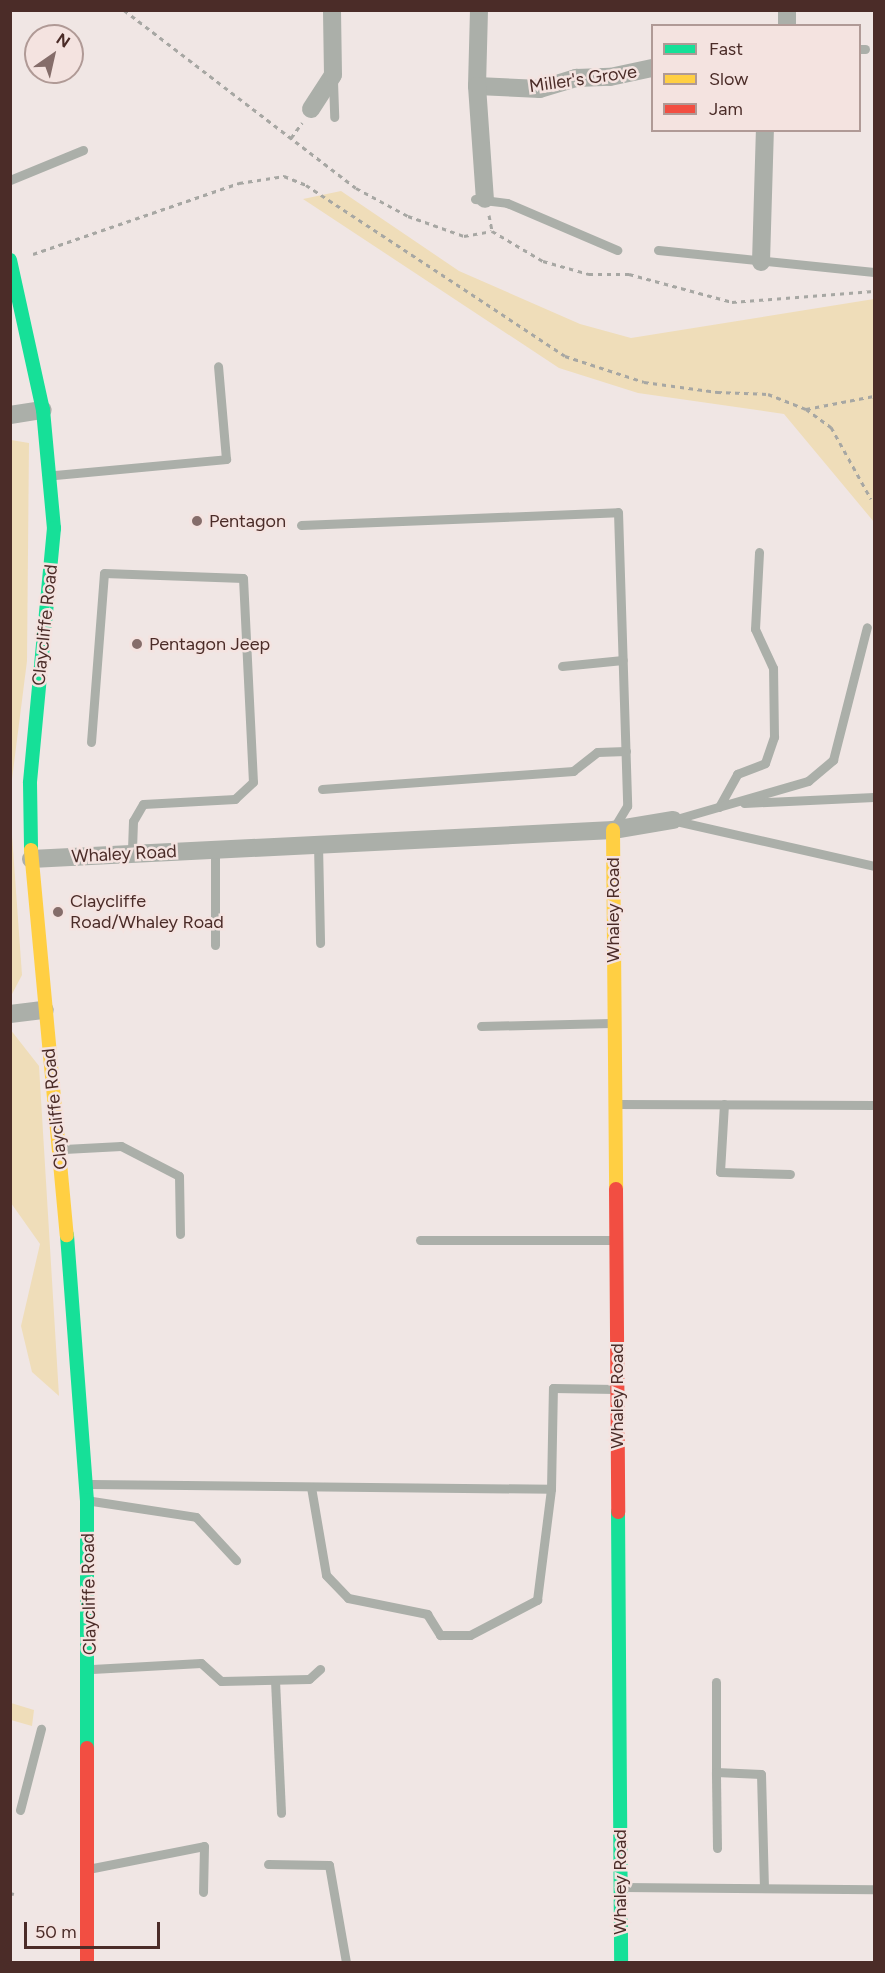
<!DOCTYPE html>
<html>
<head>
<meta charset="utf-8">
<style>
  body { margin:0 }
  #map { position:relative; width:885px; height:1973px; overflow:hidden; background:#f0e6e4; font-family:Figtree,sans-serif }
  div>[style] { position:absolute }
  .green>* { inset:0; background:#efddb9 }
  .path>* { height:3px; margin-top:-1.5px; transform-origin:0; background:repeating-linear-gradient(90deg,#a7a7a3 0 4.5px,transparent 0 9px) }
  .lane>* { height:9px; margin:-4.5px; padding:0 4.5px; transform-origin:4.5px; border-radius:4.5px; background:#abafa9 }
  .street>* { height:18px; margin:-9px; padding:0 9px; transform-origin:9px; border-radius:9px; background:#abafa9 }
  .fast>* { height:14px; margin:-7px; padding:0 7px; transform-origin:7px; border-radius:7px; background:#16e098 }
  .slow>* { height:14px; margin:-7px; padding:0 7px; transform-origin:7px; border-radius:7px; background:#ffcf43 }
  .jam>* { height:14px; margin:-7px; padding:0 7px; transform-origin:7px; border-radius:7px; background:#f24e42 }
  .dots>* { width:16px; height:16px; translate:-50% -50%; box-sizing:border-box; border:3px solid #f4e3e0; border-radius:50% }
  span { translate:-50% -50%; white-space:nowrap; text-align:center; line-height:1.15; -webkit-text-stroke:5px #f4e3e0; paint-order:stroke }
  .street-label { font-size:18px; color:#4b2c28 }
  .poi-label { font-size:18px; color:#4b2c28 }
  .left { translate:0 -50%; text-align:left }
  .frame { position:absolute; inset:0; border:12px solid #4b2c28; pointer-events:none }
  .legend { position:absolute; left:651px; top:24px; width:210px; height:108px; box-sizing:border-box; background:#f4e3e0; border:2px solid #b09a96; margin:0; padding:8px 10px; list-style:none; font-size:18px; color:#4b2c28 }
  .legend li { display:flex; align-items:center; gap:12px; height:30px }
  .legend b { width:30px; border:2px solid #b09a96 }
  .north { position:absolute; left:24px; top:24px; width:60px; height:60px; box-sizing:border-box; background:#f4e3e0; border:2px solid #b09a96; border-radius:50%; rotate:34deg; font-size:16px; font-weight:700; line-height:24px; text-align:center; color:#4b2c28 }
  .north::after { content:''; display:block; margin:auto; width:21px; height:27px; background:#856d6a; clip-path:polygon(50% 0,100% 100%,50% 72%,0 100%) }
  .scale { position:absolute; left:24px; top:1922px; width:136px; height:27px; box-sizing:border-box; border:3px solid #4b2c28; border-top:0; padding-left:8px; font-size:18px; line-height:21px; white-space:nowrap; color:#4b2c28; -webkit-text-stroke:4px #f4e3e0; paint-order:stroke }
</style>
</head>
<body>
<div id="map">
  <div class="green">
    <div style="clip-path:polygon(341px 191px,459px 271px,580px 324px,631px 338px,874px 299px,874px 522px,784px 414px,638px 393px,559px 368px,303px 199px)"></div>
    <div style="clip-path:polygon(11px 440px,29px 443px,27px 661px,11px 787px)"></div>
    <div style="clip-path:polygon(11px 821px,22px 975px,11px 996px,10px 996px)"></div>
    <div style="clip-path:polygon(10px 1029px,39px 1066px,59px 1396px,32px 1372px,21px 1326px,40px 1244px,11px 1203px)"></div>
    <div style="clip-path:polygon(11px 1703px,34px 1710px,32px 1726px,11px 1720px)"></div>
  </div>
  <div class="path">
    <div style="left:124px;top:10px;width:292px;rotate:37.5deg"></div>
    <div style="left:356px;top:188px;width:59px;rotate:28.3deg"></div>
    <div style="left:408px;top:216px;width:59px;rotate:19.7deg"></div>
    <div style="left:464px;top:236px;width:28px;rotate:-10deg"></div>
    <div style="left:492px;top:231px;width:59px;rotate:30.5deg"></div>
    <div style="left:543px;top:261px;width:48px;rotate:15.8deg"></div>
    <div style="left:589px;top:274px;width:40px"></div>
    <div style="left:629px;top:274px;width:107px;rotate:15.2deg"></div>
    <div style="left:732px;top:302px;width:142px;rotate:-4.4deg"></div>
    <div style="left:291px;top:138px;width:19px;rotate:-54deg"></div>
    <div style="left:489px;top:215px;width:16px;rotate:79deg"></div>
    <div style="left:33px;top:254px;width:218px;rotate:-19deg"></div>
    <div style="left:239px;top:183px;width:46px;rotate:-8.8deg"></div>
    <div style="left:284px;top:176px;width:24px;rotate:22deg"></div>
    <div style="left:306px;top:185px;width:310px;rotate:33.4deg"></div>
    <div style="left:565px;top:356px;width:83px;rotate:18.2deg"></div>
    <div style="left:644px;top:382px;width:74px;rotate:7.8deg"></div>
    <div style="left:717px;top:392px;width:51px;rotate:2.2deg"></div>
    <div style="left:768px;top:394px;width:41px;rotate:21.5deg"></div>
    <div style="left:806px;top:409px;width:69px;rotate:-10.8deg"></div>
    <div style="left:806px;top:409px;width:31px;rotate:36deg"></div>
    <div style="left:831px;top:427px;width:82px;rotate:60.9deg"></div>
    <div style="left:10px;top:1893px;width:4px;rotate:14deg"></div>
  </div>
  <div class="lane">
    <div style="left:860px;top:49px;width:5px"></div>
    <div style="left:333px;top:81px;width:36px;rotate:88deg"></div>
    <div style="left:10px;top:180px;width:79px;rotate:-22.3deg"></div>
    <div style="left:475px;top:199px;width:32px;rotate:7deg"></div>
    <div style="left:507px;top:203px;width:120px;rotate:23.1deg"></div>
    <div style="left:658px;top:250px;width:217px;rotate:5.8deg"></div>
    <div style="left:55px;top:475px;width:172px;rotate:-5.3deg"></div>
    <div style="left:226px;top:459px;width:93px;rotate:-94.9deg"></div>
    <div style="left:301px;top:525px;width:317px;rotate:-2.3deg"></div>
    <div style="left:618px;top:512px;width:294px;rotate:88.2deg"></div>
    <div style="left:627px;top:806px;width:26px;rotate:121deg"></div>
    <div style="left:562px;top:666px;width:61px;rotate:-5.6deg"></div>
    <div style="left:91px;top:742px;width:169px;rotate:-85.6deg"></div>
    <div style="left:104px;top:573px;width:139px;rotate:2.1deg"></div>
    <div style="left:243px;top:578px;width:204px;rotate:87.2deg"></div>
    <div style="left:253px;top:782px;width:25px;rotate:137deg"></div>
    <div style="left:235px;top:799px;width:92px;rotate:176.9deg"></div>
    <div style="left:143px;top:804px;width:20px;rotate:120deg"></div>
    <div style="left:133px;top:821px;width:33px;rotate:92deg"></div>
    <div style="left:322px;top:789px;width:252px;rotate:-4.1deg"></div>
    <div style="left:573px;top:771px;width:31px;rotate:-38deg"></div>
    <div style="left:597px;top:752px;width:29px;rotate:-2deg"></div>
    <div style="left:744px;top:803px;width:130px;rotate:-2.6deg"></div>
    <div style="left:719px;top:807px;width:38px;rotate:-61deg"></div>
    <div style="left:737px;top:774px;width:30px;rotate:-21deg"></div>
    <div style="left:765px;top:763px;width:28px;rotate:-71deg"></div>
    <div style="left:774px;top:737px;width:69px;rotate:-90.8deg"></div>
    <div style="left:773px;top:668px;width:43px;rotate:-114.8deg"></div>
    <div style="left:755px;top:629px;width:77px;rotate:-87deg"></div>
    <div style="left:673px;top:820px;width:141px;rotate:-16.1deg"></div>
    <div style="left:808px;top:781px;width:33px;rotate:-40deg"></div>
    <div style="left:833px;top:760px;width:137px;rotate:-75.7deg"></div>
    <div style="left:676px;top:821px;width:203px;rotate:12.8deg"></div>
    <div style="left:318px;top:844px;width:99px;rotate:88.8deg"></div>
    <div style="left:215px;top:945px;width:96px;rotate:-90deg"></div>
    <div style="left:481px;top:1026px;width:130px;rotate:-1.3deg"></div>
    <div style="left:617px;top:1104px;width:257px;rotate:0.2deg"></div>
    <div style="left:724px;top:1104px;width:68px;rotate:93.4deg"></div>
    <div style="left:720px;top:1172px;width:70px;rotate:1.6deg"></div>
    <div style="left:64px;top:1149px;width:57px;rotate:-3deg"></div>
    <div style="left:121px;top:1146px;width:65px;rotate:27.3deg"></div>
    <div style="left:179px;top:1176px;width:58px;rotate:89deg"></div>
    <div style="left:420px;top:1240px;width:193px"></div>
    <div style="left:91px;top:1484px;width:460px;rotate:0.6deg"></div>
    <div style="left:551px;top:1489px;width:101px;rotate:-88.9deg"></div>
    <div style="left:553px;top:1388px;width:62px;rotate:0.9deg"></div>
    <div style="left:311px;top:1487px;width:89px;rotate:80.3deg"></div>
    <div style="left:326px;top:1575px;width:32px;rotate:46deg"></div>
    <div style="left:348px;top:1598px;width:81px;rotate:11.4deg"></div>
    <div style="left:427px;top:1614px;width:25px;rotate:58deg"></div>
    <div style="left:440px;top:1635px;width:30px"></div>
    <div style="left:470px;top:1635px;width:76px;rotate:-27.6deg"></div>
    <div style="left:537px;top:1600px;width:112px;rotate:-82.8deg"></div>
    <div style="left:92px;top:1501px;width:105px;rotate:8.7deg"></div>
    <div style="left:196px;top:1517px;width:59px;rotate:47.1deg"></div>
    <div style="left:92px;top:1669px;width:109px;rotate:-3.2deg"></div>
    <div style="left:201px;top:1663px;width:27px;rotate:42deg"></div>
    <div style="left:221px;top:1681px;width:88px;rotate:-1.3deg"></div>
    <div style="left:309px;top:1679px;width:15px;rotate:-42deg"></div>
    <div style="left:275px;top:1680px;width:133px;rotate:87.4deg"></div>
    <div style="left:716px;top:1682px;width:90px;rotate:90deg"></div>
    <div style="left:20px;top:1810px;width:84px;rotate:-75.5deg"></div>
    <div style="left:717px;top:1848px;width:76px;rotate:-90.8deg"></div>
    <div style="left:716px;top:1772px;width:45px;rotate:2.5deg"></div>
    <div style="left:761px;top:1774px;width:114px;rotate:88.5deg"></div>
    <div style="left:268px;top:1864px;width:61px;rotate:0.9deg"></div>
    <div style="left:329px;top:1865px;width:98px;rotate:80.1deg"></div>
    <div style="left:93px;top:1868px;width:113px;rotate:-11.2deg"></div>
    <div style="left:204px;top:1846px;width:46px;rotate:91.2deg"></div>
    <div style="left:623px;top:1887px;width:251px;rotate:0.5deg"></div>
  </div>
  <div class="street">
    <div style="left:479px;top:10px;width:76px;rotate:91.5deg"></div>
    <div style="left:477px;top:86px;width:63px;rotate:2.7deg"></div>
    <div style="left:540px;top:89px;width:38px;rotate:-17deg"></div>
    <div style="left:576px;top:78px;width:34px;rotate:-2deg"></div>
    <div style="left:610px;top:77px;width:43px;rotate:-12.1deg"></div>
    <div style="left:787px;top:10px;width:16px;rotate:90deg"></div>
    <div style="left:477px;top:86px;width:113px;rotate:86deg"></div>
    <div style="left:311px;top:109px;width:40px;rotate:-57.1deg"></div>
    <div style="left:333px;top:75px;width:65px;rotate:-90.9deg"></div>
    <div style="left:761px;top:262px;width:132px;rotate:-88.3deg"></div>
    <div style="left:10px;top:415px;width:33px;rotate:-9deg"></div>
    <div style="left:31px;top:859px;width:583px;rotate:-2.85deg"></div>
    <div style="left:613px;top:830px;width:61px;rotate:-9.5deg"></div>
    <div style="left:10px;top:1014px;width:35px;rotate:-7deg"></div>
  </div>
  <div class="fast">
    <div style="left:10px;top:260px;width:154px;rotate:77.6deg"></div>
    <div style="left:43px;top:410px;width:119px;rotate:84.7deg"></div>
    <div style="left:54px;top:528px;width:256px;rotate:95.4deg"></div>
    <div style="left:30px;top:783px;width:67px;rotate:89.1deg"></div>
    <div style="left:67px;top:1235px;width:266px;rotate:85.7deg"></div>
    <div style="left:87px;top:1500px;width:248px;rotate:90deg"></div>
    <div style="left:618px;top:1512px;width:450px;rotate:89.6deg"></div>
  </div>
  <div class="slow">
    <div style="left:613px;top:830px;width:359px;rotate:89.5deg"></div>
    <div style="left:31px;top:850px;width:387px;rotate:84.7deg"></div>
  </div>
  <div class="jam">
    <div style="left:616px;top:1189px;width:323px;rotate:89.6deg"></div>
    <div style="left:87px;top:1748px;width:214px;rotate:90deg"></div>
  </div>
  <div class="dots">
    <div style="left:197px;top:521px;background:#856d6a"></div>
    <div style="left:137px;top:644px;background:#856d6a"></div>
    <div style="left:58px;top:912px;background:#856d6a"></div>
  </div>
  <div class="street-label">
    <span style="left:583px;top:79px;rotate:-8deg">Miller's Grove</span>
    <span style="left:45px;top:625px;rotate:-84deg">Claycliffe Road</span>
    <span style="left:124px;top:854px;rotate:-3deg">Whaley Road</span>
    <span style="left:613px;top:910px;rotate:-90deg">Whaley Road</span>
    <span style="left:55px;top:1109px;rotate:-96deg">Claycliffe Road</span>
    <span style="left:617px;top:1396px;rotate:-90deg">Whaley Road</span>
    <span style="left:89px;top:1594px;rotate:-91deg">Claycliffe Road</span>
    <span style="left:620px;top:1882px;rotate:-90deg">Whaley Road</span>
  </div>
  <div class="poi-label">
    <span class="left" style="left:209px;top:521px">Pentagon</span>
    <span class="left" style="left:149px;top:644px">Pentagon Jeep</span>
    <span class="left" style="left:70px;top:912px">Claycliffe<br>Road/Whaley Road</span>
  </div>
  <div class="frame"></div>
  <ul class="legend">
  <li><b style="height:8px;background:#16e098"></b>Fast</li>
  <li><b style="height:8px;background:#ffcf43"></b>Slow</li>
  <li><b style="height:8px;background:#f24e42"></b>Jam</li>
  </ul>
  <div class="north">N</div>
  <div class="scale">50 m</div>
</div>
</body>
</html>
